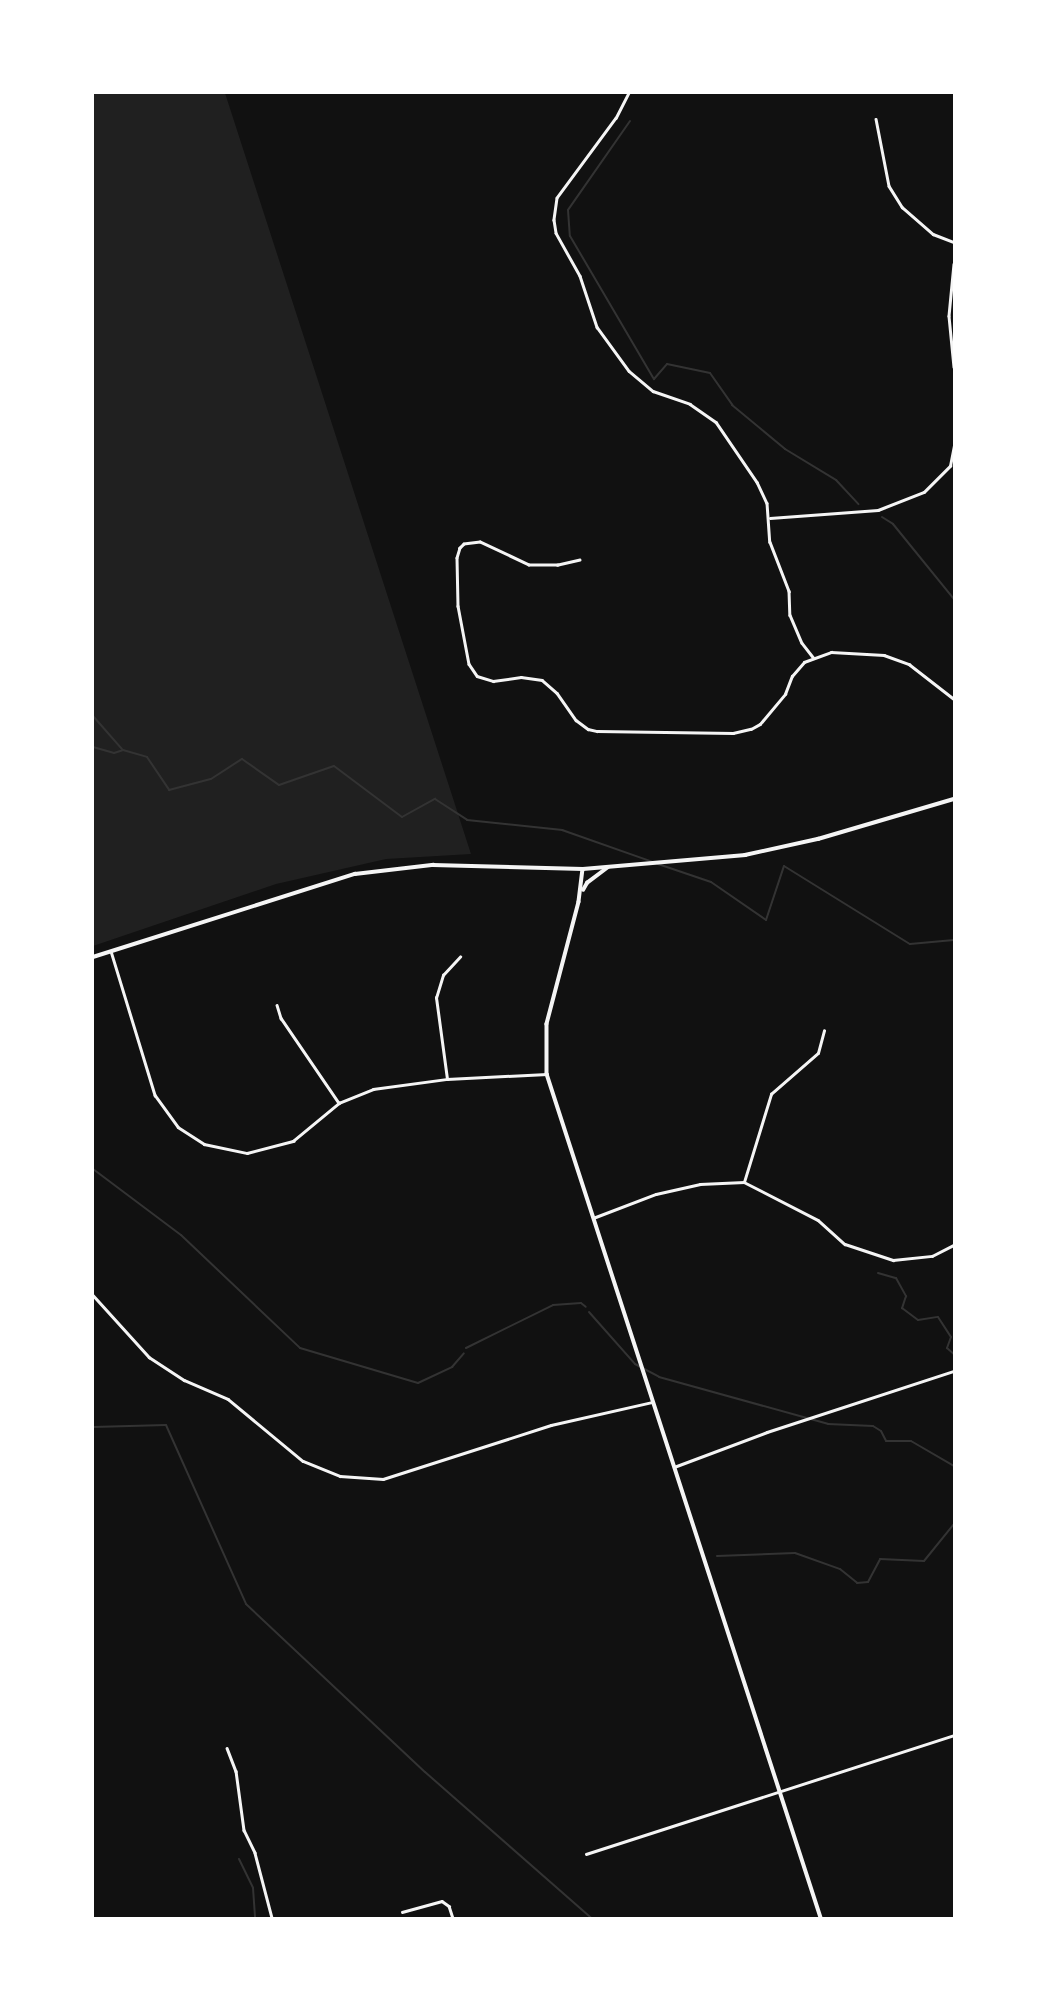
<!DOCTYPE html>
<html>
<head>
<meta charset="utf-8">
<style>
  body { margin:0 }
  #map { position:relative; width:1047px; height:2011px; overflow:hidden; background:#111; font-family:"DM Sans",sans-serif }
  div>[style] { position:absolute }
  .green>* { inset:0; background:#202020 }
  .stream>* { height:2px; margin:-1px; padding:0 1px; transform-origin:1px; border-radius:1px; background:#333 }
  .minor>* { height:2.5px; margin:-1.25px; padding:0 1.25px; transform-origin:1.25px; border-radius:1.25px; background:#f5f5f5 }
  .tertiary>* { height:3.5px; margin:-1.75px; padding:0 1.75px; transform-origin:1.75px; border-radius:1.75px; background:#f5f5f5 }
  span { translate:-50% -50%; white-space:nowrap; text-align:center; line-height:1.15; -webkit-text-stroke:5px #fff; paint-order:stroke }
  .frame { position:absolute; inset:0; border:94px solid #fff; pointer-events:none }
</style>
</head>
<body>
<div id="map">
  <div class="green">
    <div style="clip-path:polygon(93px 93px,225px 93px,471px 854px,386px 859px,276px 884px,93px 946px)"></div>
  </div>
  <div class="stream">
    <div style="left:630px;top:121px;width:108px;rotate:124.9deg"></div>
    <div style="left:568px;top:210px;width:26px;rotate:86deg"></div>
    <div style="left:570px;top:236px;width:166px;rotate:59.6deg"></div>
    <div style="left:654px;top:379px;width:20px;rotate:-49deg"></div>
    <div style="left:667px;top:364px;width:44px;rotate:11.8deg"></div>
    <div style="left:710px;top:373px;width:39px;rotate:55deg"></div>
    <div style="left:732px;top:405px;width:69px;rotate:39.7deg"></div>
    <div style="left:785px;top:449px;width:60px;rotate:31.3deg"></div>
    <div style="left:836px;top:480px;width:33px;rotate:47deg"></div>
    <div style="left:882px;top:517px;width:13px;rotate:32deg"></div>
    <div style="left:893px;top:524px;width:97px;rotate:50.9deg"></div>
    <div style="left:93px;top:716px;width:44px;rotate:48.7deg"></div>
    <div style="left:93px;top:747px;width:22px;rotate:16deg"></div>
    <div style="left:114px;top:753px;width:9px;rotate:-18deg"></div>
    <div style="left:123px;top:750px;width:25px;rotate:16deg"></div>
    <div style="left:147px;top:757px;width:40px;rotate:56deg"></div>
    <div style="left:169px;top:790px;width:43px;rotate:-14.7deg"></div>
    <div style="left:211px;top:779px;width:37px;rotate:-33deg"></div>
    <div style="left:242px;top:759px;width:45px;rotate:35.1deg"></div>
    <div style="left:279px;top:785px;width:58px;rotate:-19.1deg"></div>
    <div style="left:334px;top:766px;width:85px;rotate:36.9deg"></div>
    <div style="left:402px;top:817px;width:38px;rotate:-29deg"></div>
    <div style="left:435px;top:799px;width:38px;rotate:33deg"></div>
    <div style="left:467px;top:820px;width:96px;rotate:6deg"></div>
    <div style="left:562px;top:830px;width:96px;rotate:19.4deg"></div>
    <div style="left:658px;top:864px;width:56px;rotate:18.8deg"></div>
    <div style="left:711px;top:882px;width:67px;rotate:34.6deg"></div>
    <div style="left:766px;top:920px;width:57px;rotate:-71.6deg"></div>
    <div style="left:784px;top:866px;width:148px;rotate:31.8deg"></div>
    <div style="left:910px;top:944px;width:44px;rotate:-5.2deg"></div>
    <div style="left:93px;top:1169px;width:110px;rotate:36.9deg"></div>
    <div style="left:181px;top:1235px;width:164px;rotate:43.5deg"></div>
    <div style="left:300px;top:1348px;width:123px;rotate:16.5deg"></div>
    <div style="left:418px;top:1383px;width:38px;rotate:-25deg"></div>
    <div style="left:452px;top:1367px;width:18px;rotate:-49deg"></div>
    <div style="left:878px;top:1273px;width:19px;rotate:16deg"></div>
    <div style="left:896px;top:1278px;width:21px;rotate:61deg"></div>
    <div style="left:906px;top:1296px;width:13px;rotate:108deg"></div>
    <div style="left:902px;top:1308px;width:20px;rotate:37deg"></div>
    <div style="left:918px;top:1320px;width:20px;rotate:-9deg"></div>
    <div style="left:938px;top:1317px;width:24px;rotate:57deg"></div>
    <div style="left:951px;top:1337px;width:12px;rotate:110deg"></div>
    <div style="left:947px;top:1348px;width:9px;rotate:41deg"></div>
    <div style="left:589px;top:1312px;width:69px;rotate:48.5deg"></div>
    <div style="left:635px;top:1364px;width:27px;rotate:28deg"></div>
    <div style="left:659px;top:1377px;width:175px;rotate:15.5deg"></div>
    <div style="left:828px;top:1424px;width:45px;rotate:2.5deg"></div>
    <div style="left:873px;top:1426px;width:9px;rotate:32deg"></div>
    <div style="left:881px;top:1431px;width:11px;rotate:63deg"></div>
    <div style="left:886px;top:1441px;width:25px"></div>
    <div style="left:911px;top:1441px;width:50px;rotate:30.2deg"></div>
    <div style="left:466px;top:1348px;width:97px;rotate:-26.3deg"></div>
    <div style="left:553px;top:1305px;width:28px;rotate:-4deg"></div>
    <div style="left:581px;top:1303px;width:6px;rotate:39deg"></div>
    <div style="left:93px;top:1427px;width:73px;rotate:-1.6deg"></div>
    <div style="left:166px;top:1425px;width:196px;rotate:65.9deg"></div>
    <div style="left:246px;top:1604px;width:245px;rotate:43.2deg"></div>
    <div style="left:425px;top:1772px;width:221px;rotate:41.3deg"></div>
    <div style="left:717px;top:1556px;width:78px;rotate:-2.2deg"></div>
    <div style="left:795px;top:1553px;width:48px;rotate:19.6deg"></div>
    <div style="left:840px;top:1569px;width:22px;rotate:39deg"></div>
    <div style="left:857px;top:1583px;width:11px;rotate:-5deg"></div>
    <div style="left:868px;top:1582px;width:26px;rotate:-62deg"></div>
    <div style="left:880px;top:1559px;width:44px;rotate:2.6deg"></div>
    <div style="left:924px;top:1561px;width:48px;rotate:-51deg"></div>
    <div style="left:239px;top:1859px;width:32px;rotate:64deg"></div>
    <div style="left:253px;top:1888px;width:30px;rotate:86deg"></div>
  </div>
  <div class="minor">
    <div style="left:629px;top:93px;width:28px;rotate:117deg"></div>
    <div style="left:616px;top:118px;width:99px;rotate:126.4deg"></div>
    <div style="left:557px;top:198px;width:22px;rotate:98deg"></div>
    <div style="left:554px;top:220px;width:13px;rotate:81deg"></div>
    <div style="left:556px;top:233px;width:49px;rotate:60.8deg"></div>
    <div style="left:580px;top:276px;width:54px;rotate:71.6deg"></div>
    <div style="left:597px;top:327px;width:54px;rotate:54deg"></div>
    <div style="left:629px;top:371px;width:31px;rotate:40deg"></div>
    <div style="left:653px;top:391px;width:39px;rotate:19deg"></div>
    <div style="left:690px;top:404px;width:32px;rotate:35deg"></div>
    <div style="left:716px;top:422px;width:73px;rotate:55.7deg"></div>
    <div style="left:757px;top:482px;width:23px;rotate:65deg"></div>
    <div style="left:767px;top:503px;width:39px;rotate:86deg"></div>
    <div style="left:770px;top:542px;width:53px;rotate:68.8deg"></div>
    <div style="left:789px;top:591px;width:24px;rotate:88deg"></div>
    <div style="left:790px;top:615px;width:30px;rotate:67deg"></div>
    <div style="left:802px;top:643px;width:18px;rotate:52deg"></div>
    <div style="left:876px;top:119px;width:68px;rotate:79deg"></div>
    <div style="left:889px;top:186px;width:25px;rotate:58deg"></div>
    <div style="left:902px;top:207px;width:41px;rotate:41.1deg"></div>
    <div style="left:933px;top:234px;width:22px;rotate:21deg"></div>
    <div style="left:954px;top:264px;width:52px;rotate:95.5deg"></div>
    <div style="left:949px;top:316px;width:51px;rotate:84.4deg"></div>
    <div style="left:770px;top:518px;width:108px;rotate:-4.2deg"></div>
    <div style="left:878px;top:510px;width:49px;rotate:-21.4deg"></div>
    <div style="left:924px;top:492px;width:37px;rotate:-45deg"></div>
    <div style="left:950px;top:466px;width:21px;rotate:-79deg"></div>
    <div style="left:580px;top:560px;width:23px;rotate:167deg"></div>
    <div style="left:558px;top:565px;width:29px;rotate:180deg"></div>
    <div style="left:529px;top:565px;width:54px;rotate:-154.9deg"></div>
    <div style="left:480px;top:542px;width:16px;rotate:173deg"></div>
    <div style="left:464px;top:544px;width:6px;rotate:135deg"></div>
    <div style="left:460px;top:548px;width:10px;rotate:107deg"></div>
    <div style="left:457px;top:558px;width:48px;rotate:88.8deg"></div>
    <div style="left:458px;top:606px;width:59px;rotate:79.3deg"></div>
    <div style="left:469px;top:664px;width:14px;rotate:56deg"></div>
    <div style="left:477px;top:676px;width:17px;rotate:17deg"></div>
    <div style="left:493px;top:681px;width:28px;rotate:-8deg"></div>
    <div style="left:521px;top:677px;width:21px;rotate:8deg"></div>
    <div style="left:542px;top:680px;width:20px;rotate:41deg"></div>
    <div style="left:557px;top:693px;width:33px;rotate:55deg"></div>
    <div style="left:576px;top:720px;width:15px;rotate:37deg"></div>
    <div style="left:588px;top:729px;width:9px;rotate:13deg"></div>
    <div style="left:597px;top:731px;width:136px;rotate:0.8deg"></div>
    <div style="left:733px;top:733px;width:18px;rotate:-13deg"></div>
    <div style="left:751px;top:729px;width:10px;rotate:-29deg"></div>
    <div style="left:760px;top:724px;width:39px;rotate:-50deg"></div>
    <div style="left:785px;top:694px;width:19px;rotate:-69deg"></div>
    <div style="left:792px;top:676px;width:18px;rotate:-49deg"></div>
    <div style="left:804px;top:662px;width:29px;rotate:-20deg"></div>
    <div style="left:831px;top:652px;width:53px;rotate:3.2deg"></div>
    <div style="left:884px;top:655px;width:27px;rotate:20deg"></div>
    <div style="left:909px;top:664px;width:57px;rotate:37.9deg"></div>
    <div style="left:111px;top:951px;width:151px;rotate:73deg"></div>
    <div style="left:155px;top:1095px;width:39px;rotate:54deg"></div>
    <div style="left:178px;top:1127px;width:31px;rotate:33deg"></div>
    <div style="left:204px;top:1144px;width:44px;rotate:11.8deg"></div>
    <div style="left:247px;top:1153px;width:48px;rotate:-14.6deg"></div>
    <div style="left:293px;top:1141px;width:60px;rotate:-39.6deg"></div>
    <div style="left:339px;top:1103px;width:37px;rotate:-22deg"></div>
    <div style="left:373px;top:1089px;width:75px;rotate:-7.7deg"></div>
    <div style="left:447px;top:1079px;width:100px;rotate:-2.9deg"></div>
    <div style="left:277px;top:1005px;width:14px;rotate:73deg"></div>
    <div style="left:281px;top:1018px;width:103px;rotate:55.7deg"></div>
    <div style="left:447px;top:1079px;width:82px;rotate:-97.7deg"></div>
    <div style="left:436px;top:998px;width:24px;rotate:-73deg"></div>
    <div style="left:443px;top:975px;width:25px;rotate:-47deg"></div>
    <div style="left:744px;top:1182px;width:92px;rotate:-72.9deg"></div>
    <div style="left:771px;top:1094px;width:62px;rotate:-41.1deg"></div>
    <div style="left:818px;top:1053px;width:23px;rotate:-75deg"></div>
    <div style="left:593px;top:1218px;width:67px;rotate:-20.9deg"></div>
    <div style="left:656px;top:1194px;width:45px;rotate:-12.8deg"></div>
    <div style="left:700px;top:1184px;width:44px;rotate:-2.6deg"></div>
    <div style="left:744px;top:1182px;width:83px;rotate:27.2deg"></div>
    <div style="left:818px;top:1220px;width:36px;rotate:42deg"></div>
    <div style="left:845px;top:1244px;width:51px;rotate:18.4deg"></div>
    <div style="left:893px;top:1260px;width:39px;rotate:-6deg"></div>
    <div style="left:932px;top:1256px;width:25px;rotate:-27deg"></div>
    <div style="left:93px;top:1295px;width:84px;rotate:47.9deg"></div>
    <div style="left:149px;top:1357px;width:42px;rotate:33.3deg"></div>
    <div style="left:184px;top:1380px;width:48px;rotate:23.4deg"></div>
    <div style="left:228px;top:1399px;width:97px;rotate:39.6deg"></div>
    <div style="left:303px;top:1461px;width:40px;rotate:22deg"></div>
    <div style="left:340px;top:1476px;width:43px;rotate:4deg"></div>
    <div style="left:383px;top:1479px;width:176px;rotate:-17.8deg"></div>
    <div style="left:551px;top:1425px;width:104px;rotate:-12.8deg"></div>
    <div style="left:674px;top:1467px;width:99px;rotate:-20.6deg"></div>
    <div style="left:767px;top:1432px;width:197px;rotate:-18.1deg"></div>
    <div style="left:227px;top:1748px;width:25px;rotate:69deg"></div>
    <div style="left:236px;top:1771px;width:60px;rotate:82.3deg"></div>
    <div style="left:244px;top:1830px;width:25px;rotate:64deg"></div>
    <div style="left:255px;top:1853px;width:67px;rotate:75.3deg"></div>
    <div style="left:586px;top:1854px;width:387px;rotate:-17.9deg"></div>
    <div style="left:402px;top:1912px;width:41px;rotate:-15.4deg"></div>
    <div style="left:442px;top:1901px;width:9px;rotate:36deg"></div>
    <div style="left:449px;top:1906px;width:13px;rotate:72deg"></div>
  </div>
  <div class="tertiary">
    <div style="left:583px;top:869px;width:33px;rotate:97deg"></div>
    <div style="left:579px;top:902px;width:126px;rotate:104.7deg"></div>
    <div style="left:547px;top:1024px;width:50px;rotate:90deg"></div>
    <div style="left:547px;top:1074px;width:887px;rotate:72.01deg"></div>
    <div style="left:583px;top:890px;width:8px;rotate:-60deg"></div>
    <div style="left:587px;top:883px;width:26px;rotate:-37deg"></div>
    <div style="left:93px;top:957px;width:275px;rotate:-17.6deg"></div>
    <div style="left:355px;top:874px;width:79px;rotate:-6.6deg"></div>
    <div style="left:433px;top:865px;width:150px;rotate:1.5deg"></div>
    <div style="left:583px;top:869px;width:163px;rotate:-4.9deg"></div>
    <div style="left:745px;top:855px;width:75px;rotate:-12.4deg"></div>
    <div style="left:818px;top:839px;width:142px;rotate:-16.4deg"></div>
  </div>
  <div class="frame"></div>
</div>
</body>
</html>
